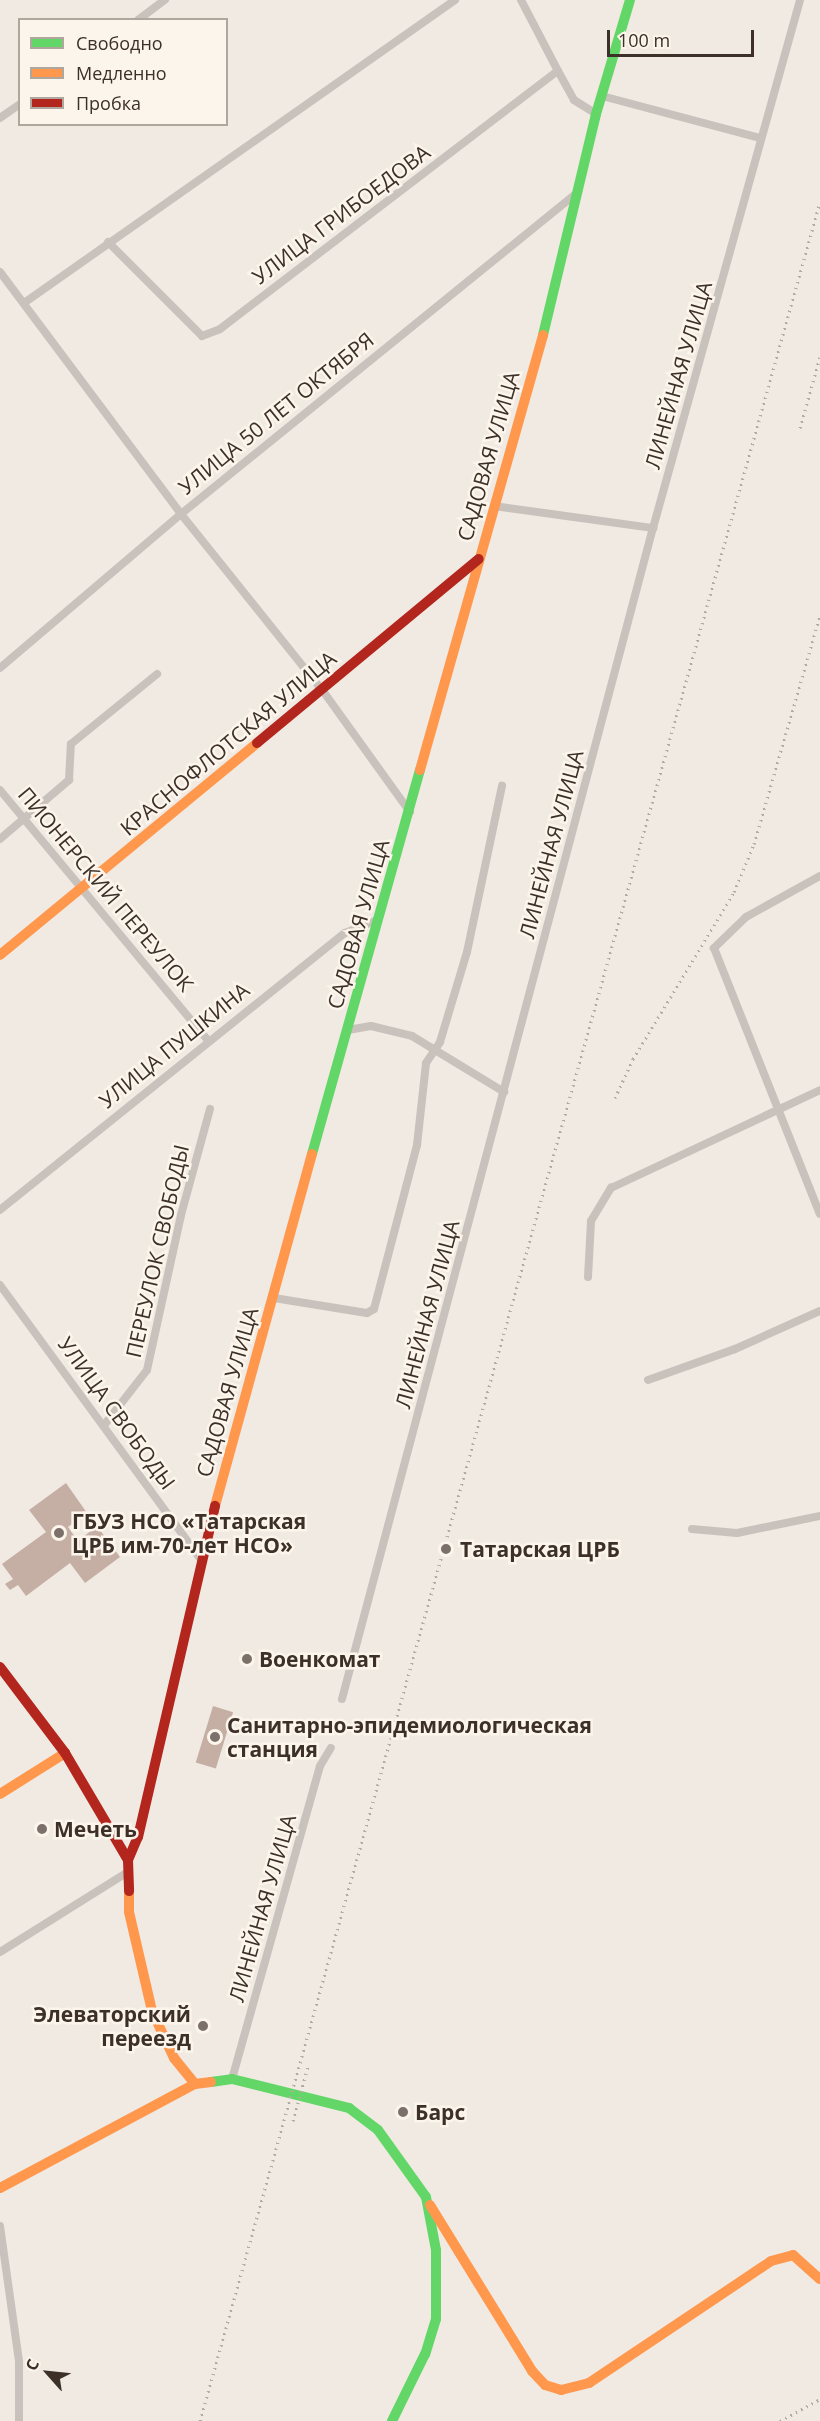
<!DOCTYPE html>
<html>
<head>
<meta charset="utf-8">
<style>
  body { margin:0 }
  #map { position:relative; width:820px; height:2421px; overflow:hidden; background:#f0eae3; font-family:"Open Sans",sans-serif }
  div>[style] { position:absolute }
  .building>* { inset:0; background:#c5aea3; transform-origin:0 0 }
  .street>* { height:8px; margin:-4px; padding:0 4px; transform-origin:4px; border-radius:4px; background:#c9c2bc }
  .fast>* { height:10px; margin:-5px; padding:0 5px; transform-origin:5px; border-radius:5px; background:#63d668 }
  .slow>* { height:10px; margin:-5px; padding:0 5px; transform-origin:5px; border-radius:5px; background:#ff974d }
  .jam>* { height:10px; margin:-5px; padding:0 5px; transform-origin:5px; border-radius:5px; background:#b3261e }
  .rail>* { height:3px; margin-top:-1.5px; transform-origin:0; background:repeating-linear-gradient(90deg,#b1aba6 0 1.5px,transparent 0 6px) }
  .dots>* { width:16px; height:16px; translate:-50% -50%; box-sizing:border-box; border:3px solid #fcf5ec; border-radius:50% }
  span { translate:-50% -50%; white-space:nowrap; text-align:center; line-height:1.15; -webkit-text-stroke:5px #fcf5ec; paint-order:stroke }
  .street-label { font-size:21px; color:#3c3029 }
  .poi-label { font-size:21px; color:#3c3029; font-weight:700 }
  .left { translate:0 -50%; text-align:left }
  .right { translate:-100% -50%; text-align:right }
  .legend { position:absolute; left:18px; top:18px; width:210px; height:108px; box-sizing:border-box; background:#fcf5ec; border:2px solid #afa69e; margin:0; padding:8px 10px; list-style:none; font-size:18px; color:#3c3029 }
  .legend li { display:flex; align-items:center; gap:12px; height:30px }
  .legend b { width:30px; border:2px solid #afa69e }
  .north { position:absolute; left:18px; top:2343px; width:60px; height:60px; -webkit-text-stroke:4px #fcf5ec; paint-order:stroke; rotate:297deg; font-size:16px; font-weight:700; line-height:24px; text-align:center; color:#3c3029 }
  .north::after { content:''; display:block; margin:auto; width:21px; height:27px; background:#3c3029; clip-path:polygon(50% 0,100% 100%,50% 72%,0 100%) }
  .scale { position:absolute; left:607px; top:30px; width:147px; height:27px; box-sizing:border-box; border:3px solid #3c3029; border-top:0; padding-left:8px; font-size:18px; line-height:21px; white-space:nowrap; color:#3c3029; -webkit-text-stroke:4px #fcf5ec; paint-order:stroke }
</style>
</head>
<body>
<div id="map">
  <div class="building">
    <div style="clip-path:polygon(66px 1483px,87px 1513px,68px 1527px,78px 1541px,97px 1526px,120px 1557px,85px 1583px,70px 1563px,26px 1596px,18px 1585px,10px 1590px,5px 1584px,13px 1579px,2px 1564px,46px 1532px,29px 1510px)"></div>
    <div style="left:213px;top:1706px;width:21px;height:59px;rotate:17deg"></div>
  </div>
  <div class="street">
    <div style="left:521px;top:0;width:80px;rotate:62.5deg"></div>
    <div style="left:138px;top:20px;width:34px;rotate:-37deg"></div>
    <div style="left:602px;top:96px;width:163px;rotate:14.9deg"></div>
    <div style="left:0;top:118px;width:24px;rotate:-35deg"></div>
    <div style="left:108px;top:242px;width:133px;rotate:45deg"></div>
    <div style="left:202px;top:336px;width:19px;rotate:-21deg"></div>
    <div style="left:220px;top:329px;width:425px;rotate:-37.4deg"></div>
    <div style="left:558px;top:71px;width:33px;rotate:61deg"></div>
    <div style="left:574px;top:100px;width:26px;rotate:32deg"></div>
    <div style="left:0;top:272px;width:302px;rotate:53.2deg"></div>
    <div style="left:181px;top:514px;width:227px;rotate:51.3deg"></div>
    <div style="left:323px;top:691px;width:149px;rotate:54.3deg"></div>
    <div style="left:24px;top:303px;width:527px;rotate:-35.11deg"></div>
    <div style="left:494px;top:506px;width:161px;rotate:7.9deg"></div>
    <div style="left:0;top:668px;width:238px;rotate:-40.4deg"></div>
    <div style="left:181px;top:514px;width:511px;rotate:-39.04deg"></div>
    <div style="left:0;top:790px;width:324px;rotate:50.3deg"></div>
    <div style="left:0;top:839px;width:91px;rotate:-40.5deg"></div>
    <div style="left:69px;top:780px;width:36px;rotate:-87deg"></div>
    <div style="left:71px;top:744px;width:111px;rotate:-39.1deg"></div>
    <div style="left:820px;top:876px;width:85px;rotate:151deg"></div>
    <div style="left:746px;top:917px;width:45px;rotate:135.9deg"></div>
    <div style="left:714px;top:948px;width:286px;rotate:68.3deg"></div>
    <div style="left:348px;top:1030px;width:23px;rotate:-10deg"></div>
    <div style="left:371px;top:1026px;width:42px;rotate:13.7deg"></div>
    <div style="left:412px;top:1036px;width:108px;rotate:31.3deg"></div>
    <div style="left:0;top:1210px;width:442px;rotate:-38.8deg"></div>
    <div style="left:345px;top:933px;width:35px;rotate:-22deg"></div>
    <div style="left:588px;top:1277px;width:56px;rotate:-86.9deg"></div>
    <div style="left:591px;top:1221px;width:39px;rotate:-59deg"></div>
    <div style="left:611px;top:1188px;width:231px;rotate:-25.1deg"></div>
    <div style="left:0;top:1285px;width:343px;rotate:53.8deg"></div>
    <div style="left:274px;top:1298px;width:94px;rotate:9.2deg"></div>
    <div style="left:367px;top:1313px;width:8px;rotate:-30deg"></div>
    <div style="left:374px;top:1309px;width:170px;rotate:-75.3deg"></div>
    <div style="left:417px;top:1145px;width:82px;rotate:-83.7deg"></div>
    <div style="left:426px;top:1063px;width:25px;rotate:-56deg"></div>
    <div style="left:440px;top:1042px;width:94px;rotate:-73.3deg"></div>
    <div style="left:467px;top:952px;width:170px;rotate:-78.1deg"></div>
    <div style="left:648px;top:1380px;width:92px;rotate:-19.6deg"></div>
    <div style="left:735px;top:1349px;width:93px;rotate:-24.1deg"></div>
    <div style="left:105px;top:1424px;width:68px;rotate:-52.1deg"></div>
    <div style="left:147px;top:1370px;width:159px;rotate:-77.6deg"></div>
    <div style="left:181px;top:1215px;width:110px;rotate:-74.7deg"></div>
    <div style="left:692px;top:1529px;width:45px;rotate:5.1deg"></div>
    <div style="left:737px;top:1533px;width:85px;rotate:-11.6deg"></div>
    <div style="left:342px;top:1699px;width:1212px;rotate:-75.13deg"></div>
    <div style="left:653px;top:528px;width:548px;rotate:-74.44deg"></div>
    <div style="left:0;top:1952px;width:151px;rotate:-32deg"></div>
    <div style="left:232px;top:2079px;width:325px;rotate:-74.3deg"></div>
    <div style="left:320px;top:1766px;width:21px;rotate:-59deg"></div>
    <div style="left:0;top:2226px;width:137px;rotate:82deg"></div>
    <div style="left:19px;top:2362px;width:59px;rotate:90deg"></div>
  </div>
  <div class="fast">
    <div style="left:543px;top:335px;width:227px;rotate:-76.5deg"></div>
    <div style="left:596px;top:114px;width:119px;rotate:-73.4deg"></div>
    <div style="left:312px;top:1154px;width:399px;rotate:-74.3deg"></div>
    <div style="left:211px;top:2082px;width:21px;rotate:-8deg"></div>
    <div style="left:232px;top:2079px;width:121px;rotate:13.9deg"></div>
    <div style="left:349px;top:2108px;width:36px;rotate:37deg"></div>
    <div style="left:378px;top:2130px;width:82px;rotate:54.4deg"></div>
    <div style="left:426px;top:2197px;width:54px;rotate:79.3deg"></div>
    <div style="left:436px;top:2250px;width:69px;rotate:90deg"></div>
    <div style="left:436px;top:2319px;width:37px;rotate:107deg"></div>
    <div style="left:425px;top:2354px;width:75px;rotate:116.2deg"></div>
  </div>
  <div class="slow">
    <div style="left:420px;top:770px;width:452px;rotate:-74.2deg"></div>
    <div style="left:0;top:955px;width:333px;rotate:-39.5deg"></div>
    <div style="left:215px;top:1506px;width:365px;rotate:-74.6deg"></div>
    <div style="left:0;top:1794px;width:77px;rotate:-32.2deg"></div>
    <div style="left:129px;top:1891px;width:21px;rotate:90deg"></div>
    <div style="left:129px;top:1912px;width:102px;rotate:76.9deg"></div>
    <div style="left:152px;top:2011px;width:52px;rotate:64.9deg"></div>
    <div style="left:174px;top:2058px;width:33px;rotate:51deg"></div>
    <div style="left:0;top:2188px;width:221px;rotate:-28.1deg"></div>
    <div style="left:195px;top:2084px;width:16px;rotate:-7deg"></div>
    <div style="left:430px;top:2205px;width:195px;rotate:58.4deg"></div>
    <div style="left:532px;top:2371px;width:19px;rotate:47deg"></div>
    <div style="left:545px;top:2385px;width:17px;rotate:17deg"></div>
    <div style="left:561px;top:2390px;width:29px;rotate:-14deg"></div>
    <div style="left:589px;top:2383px;width:219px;rotate:-33.8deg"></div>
    <div style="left:771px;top:2261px;width:23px;rotate:-15deg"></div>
    <div style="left:793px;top:2255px;width:36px;rotate:42deg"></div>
  </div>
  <div class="jam">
    <div style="left:257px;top:743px;width:288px;rotate:-39.7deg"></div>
    <div style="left:0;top:1667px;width:108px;rotate:52.9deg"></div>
    <div style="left:65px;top:1753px;width:124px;rotate:59.5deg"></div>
    <div style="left:128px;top:1860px;width:31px;rotate:88deg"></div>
    <div style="left:128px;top:1860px;width:25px;rotate:-67deg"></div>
    <div style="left:138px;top:1837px;width:340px;rotate:-76.9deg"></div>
  </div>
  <div class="rail">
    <div style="left:800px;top:428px;width:74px;rotate:-74.3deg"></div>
    <div style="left:615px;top:1098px;width:43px;rotate:-65.2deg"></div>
    <div style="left:633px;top:1059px;width:195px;rotate:-58.8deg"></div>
    <div style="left:734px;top:892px;width:52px;rotate:-67.4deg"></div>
    <div style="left:754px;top:844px;width:238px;rotate:-73.9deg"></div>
    <div style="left:293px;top:2121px;width:57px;rotate:-74.7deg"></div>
    <div style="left:200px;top:2421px;width:2304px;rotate:-74.39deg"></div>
    <div style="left:780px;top:2421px;width:46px;rotate:-28.8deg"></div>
  </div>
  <div class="dots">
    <div style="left:59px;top:1533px;background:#7b716a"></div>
    <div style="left:446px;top:1549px;background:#7b716a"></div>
    <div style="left:247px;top:1659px;background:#7b716a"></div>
    <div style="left:215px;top:1737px;background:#7b716a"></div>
    <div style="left:42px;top:1829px;background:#7b716a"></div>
    <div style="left:203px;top:2026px;background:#7b716a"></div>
    <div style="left:403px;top:2112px;background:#7b716a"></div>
  </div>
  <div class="street-label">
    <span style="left:341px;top:214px;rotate:-37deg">УЛИЦА ГРИБОЕДОВА</span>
    <span style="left:678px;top:375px;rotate:-74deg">ЛИНЕЙНАЯ УЛИЦА</span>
    <span style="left:276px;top:413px;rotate:-39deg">УЛИЦА 50 ЛЕТ ОКТЯБРЯ</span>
    <span style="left:488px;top:456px;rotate:-74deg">САДОВАЯ УЛИЦА</span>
    <span style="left:228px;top:743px;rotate:-40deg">КРАСНОФЛОТСКАЯ УЛИЦА</span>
    <span style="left:551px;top:844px;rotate:-75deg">ЛИНЕЙНАЯ УЛИЦА</span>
    <span style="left:106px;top:889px;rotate:50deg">ПИОНЕРСКИЙ ПЕРЕУЛОК</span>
    <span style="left:358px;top:924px;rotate:-74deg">САДОВАЯ УЛИЦА</span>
    <span style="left:174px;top:1045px;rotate:-39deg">УЛИЦА ПУШКИНА</span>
    <span style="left:157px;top:1251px;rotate:-77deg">ПЕРЕУЛОК СВОБОДЫ</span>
    <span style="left:427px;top:1314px;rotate:-75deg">ЛИНЕЙНАЯ УЛИЦА</span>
    <span style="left:227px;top:1392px;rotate:-74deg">САДОВАЯ УЛИЦА</span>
    <span style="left:117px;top:1413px;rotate:54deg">УЛИЦА СВОБОДЫ</span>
    <span style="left:262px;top:1908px;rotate:-74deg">ЛИНЕЙНАЯ УЛИЦА</span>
  </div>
  <div class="poi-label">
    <span class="left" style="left:72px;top:1533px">ГБУЗ НСО «Татарская<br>ЦРБ им-70-лет НСО»</span>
    <span class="left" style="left:460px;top:1549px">Татарская ЦРБ</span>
    <span class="left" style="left:259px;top:1659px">Военкомат</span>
    <span class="left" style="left:227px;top:1737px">Санитарно-эпидемиологическая<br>станция</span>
    <span class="left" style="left:54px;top:1829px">Мечеть</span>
    <span class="right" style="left:191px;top:2026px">Элеваторский<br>переезд</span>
    <span class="left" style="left:415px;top:2112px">Барс</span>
  </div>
  <ul class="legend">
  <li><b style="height:8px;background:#63d668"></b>Свободно</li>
  <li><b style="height:8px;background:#ff974d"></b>Медленно</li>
  <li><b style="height:8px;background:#b3261e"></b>Пробка</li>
  </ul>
  <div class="north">С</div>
  <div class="scale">100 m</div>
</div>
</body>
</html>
